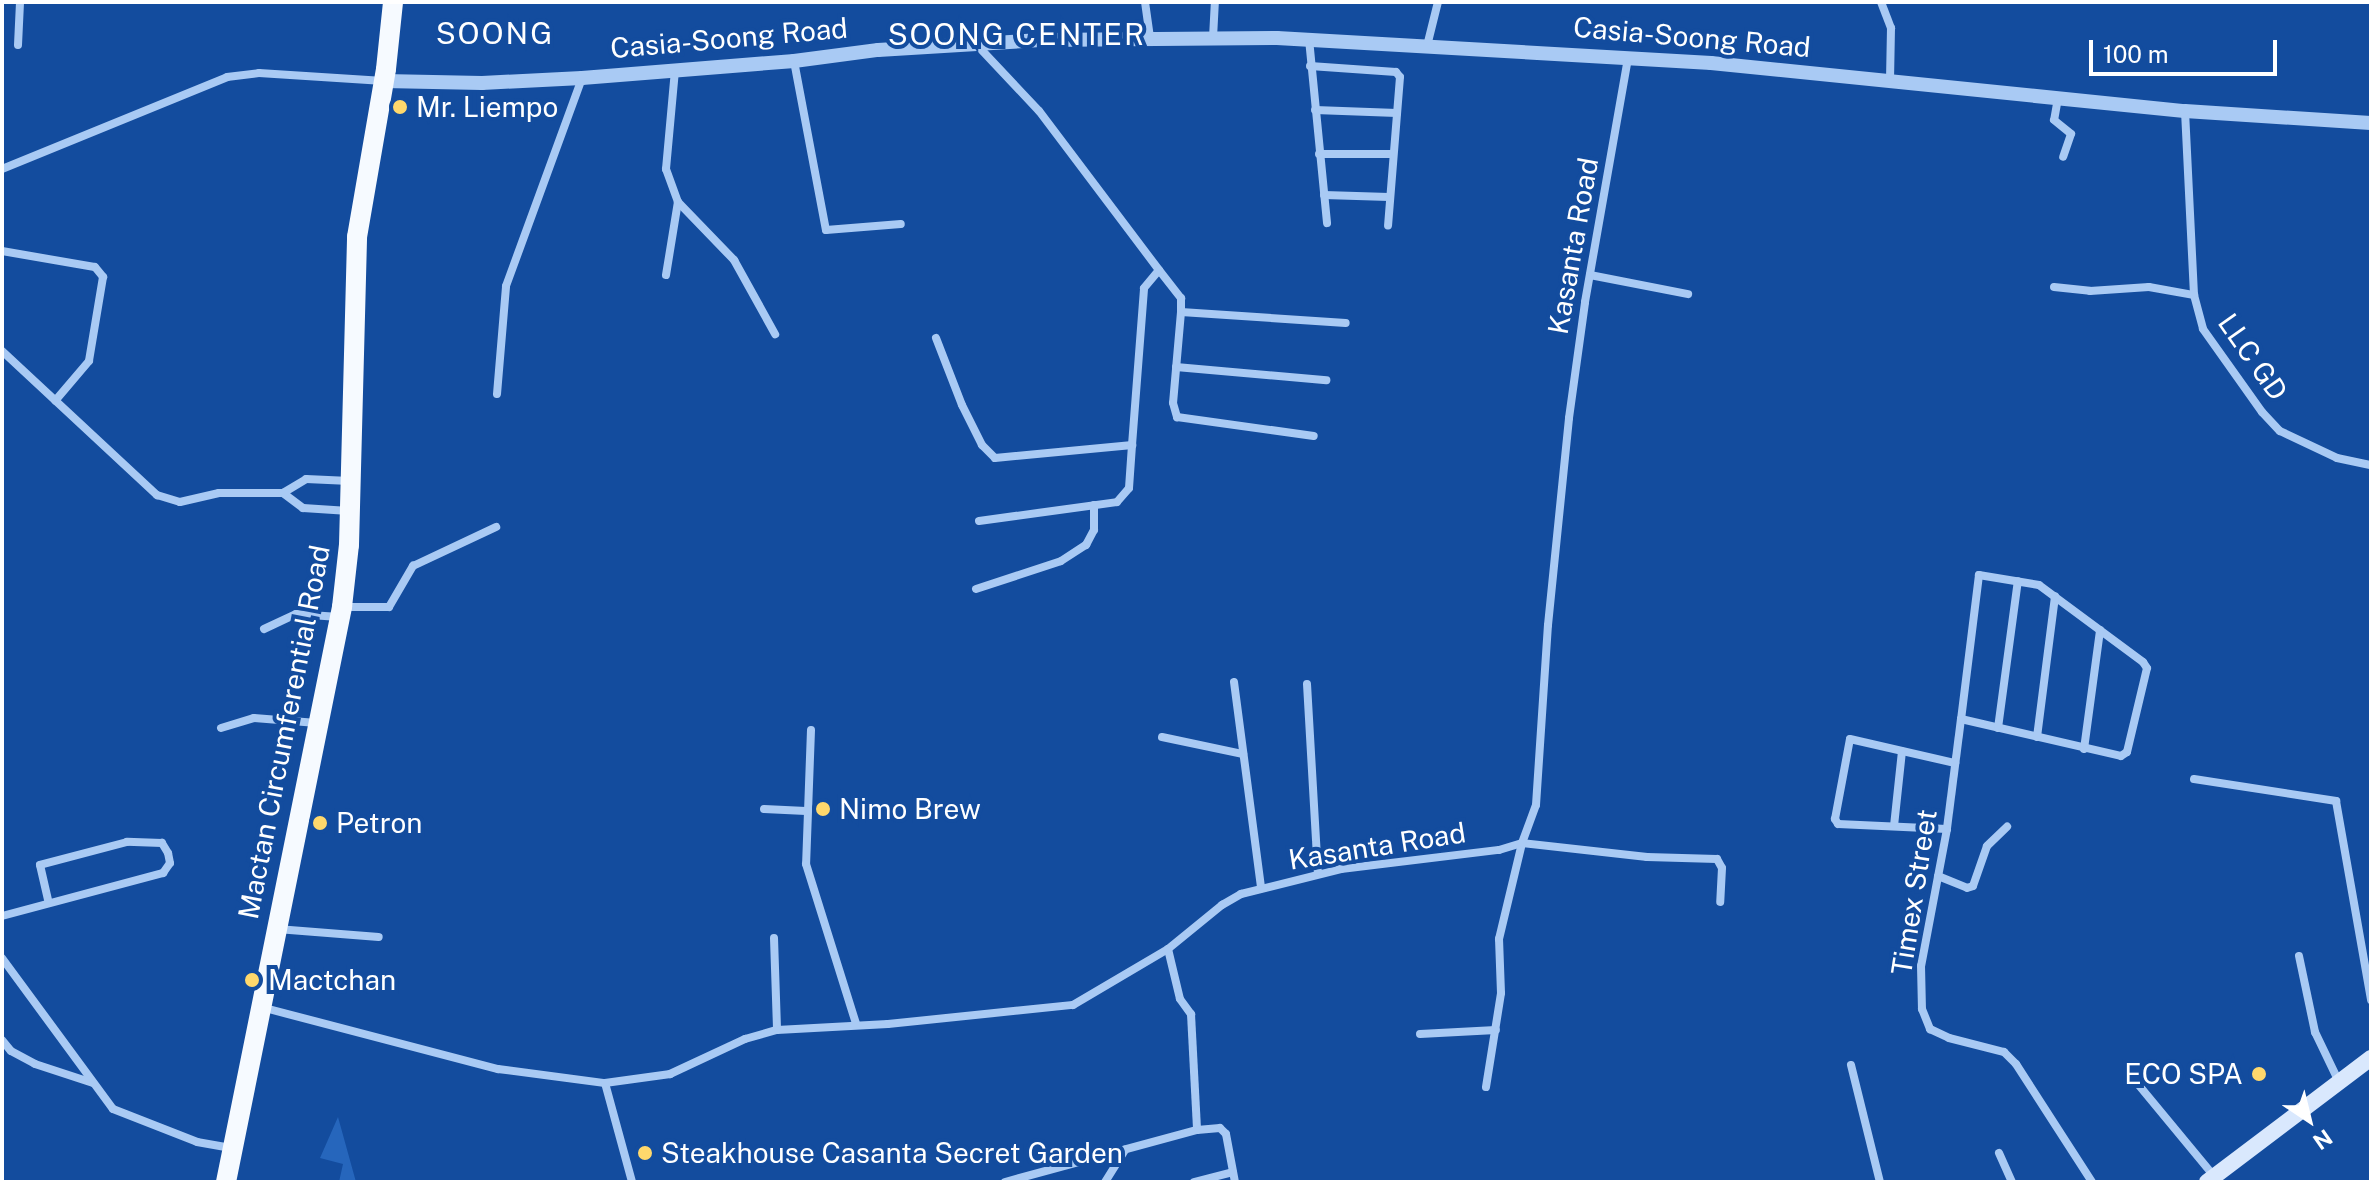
<!DOCTYPE html>
<html>
<head>
<meta charset="utf-8">
<style>
  body { margin:0 }
  #map { position:relative; width:2373px; height:1184px; overflow:hidden; background:#134c9e; font-family:"Public Sans",sans-serif }
  div>[style] { position:absolute }
  .green>* { inset:0; background:#2666bc }
  .minor>* { height:8px; margin:-4px; padding:0 4px; transform-origin:4px; border-radius:4px; background:#a9caf4 }
  .tertiary>* { height:14px; margin:-7px; padding:0 7px; transform-origin:7px; border-radius:7px; background:#a9caf4 }
  .secondary>* { height:16px; margin:-8px; padding:0 8px; transform-origin:8px; border-radius:8px; background:#d9e8fd }
  .primary>* { height:20px; margin:-10px; padding:0 10px; transform-origin:10px; border-radius:10px; background:#f6faff }
  .dots>* { width:22px; height:22px; translate:-50% -50%; box-sizing:border-box; border:4px solid #134c9e; border-radius:50% }
  span { translate:-50% -50%; white-space:nowrap; text-align:center; line-height:1.15; -webkit-text-stroke:8px #134c9e; paint-order:stroke }
  .street-label { font-size:28px; color:#fff }
  .poi-label { font-size:28px; color:#fff }
  .left { translate:0 -50%; text-align:left }
  .right { translate:-100% -50%; text-align:right }
  .neighbourhood-label { font-size:30px; color:#fff; letter-spacing:2px }
  .frame { position:absolute; inset:0; border:4px solid #fff; pointer-events:none }
  .north { position:absolute; left:2269px; top:1080px; width:80px; height:80px; -webkit-text-stroke:6px #134c9e; paint-order:stroke; rotate:145deg; font-size:22px; font-weight:700; line-height:32px; text-align:center; color:#fff }
  .north::after { content:''; display:block; margin:auto; width:28px; height:36px; background:#fff; clip-path:polygon(50% 0,100% 100%,50% 72%,0 100%) }
  .scale { position:absolute; left:2089px; top:40px; width:188px; height:36px; box-sizing:border-box; border:4px solid #fff; border-top:0; padding-left:10px; font-size:24px; line-height:28px; white-space:nowrap; color:#fff; -webkit-text-stroke:6px #134c9e; paint-order:stroke }
</style>
</head>
<body>
<div id="map">
  <div class="green">
    <div style="clip-path:polygon(338px 1117px,356px 1182px,339px 1182px,343px 1164px,320px 1158px)"></div>
  </div>
  <div class="minor">
    <div style="left:1145px;top:2px;width:35px;rotate:82deg"></div>
    <div style="left:1881px;top:2px;width:28px;rotate:69deg"></div>
    <div style="left:1891px;top:28px;width:53px;rotate:91.1deg"></div>
    <div style="left:1213px;top:38px;width:36px;rotate:-87deg"></div>
    <div style="left:1309px;top:39px;width:185px;rotate:84.4deg"></div>
    <div style="left:18px;top:45px;width:43px;rotate:-87.3deg"></div>
    <div style="left:1427px;top:46px;width:45px;rotate:-76deg"></div>
    <div style="left:794px;top:61px;width:172px;rotate:79.3deg"></div>
    <div style="left:826px;top:230px;width:75px;rotate:-4.6deg"></div>
    <div style="left:1310px;top:66px;width:86px;rotate:4deg"></div>
    <div style="left:1396px;top:72px;width:6px;rotate:51deg"></div>
    <div style="left:1400px;top:77px;width:149px;rotate:94.6deg"></div>
    <div style="left:2058px;top:98px;width:22px;rotate:100deg"></div>
    <div style="left:2054px;top:120px;width:22px;rotate:39deg"></div>
    <div style="left:2071px;top:134px;width:24px;rotate:109deg"></div>
    <div style="left:1315px;top:110px;width:82px;rotate:2.1deg"></div>
    <div style="left:2185px;top:111px;width:184px;rotate:87.2deg"></div>
    <div style="left:2194px;top:295px;width:35px;rotate:75deg"></div>
    <div style="left:2203px;top:329px;width:102px;rotate:54.6deg"></div>
    <div style="left:2262px;top:412px;width:26px;rotate:47deg"></div>
    <div style="left:2280px;top:431px;width:63px;rotate:25.3deg"></div>
    <div style="left:2337px;top:458px;width:35px;rotate:12deg"></div>
    <div style="left:1319px;top:154px;width:74px"></div>
    <div style="left:2px;top:169px;width:243px;rotate:-22.2deg"></div>
    <div style="left:227px;top:77px;width:32px;rotate:-7deg"></div>
    <div style="left:259px;top:73px;width:125px;rotate:3.7deg"></div>
    <div style="left:1324px;top:195px;width:65px;rotate:1.8deg"></div>
    <div style="left:678px;top:202px;width:81px;rotate:46deg"></div>
    <div style="left:734px;top:260px;width:85px;rotate:61deg"></div>
    <div style="left:2px;top:251px;width:94px;rotate:9.8deg"></div>
    <div style="left:95px;top:267px;width:13px;rotate:51deg"></div>
    <div style="left:103px;top:277px;width:85px;rotate:99.5deg"></div>
    <div style="left:89px;top:361px;width:52px;rotate:130.4deg"></div>
    <div style="left:1159px;top:270px;width:36px;rotate:52deg"></div>
    <div style="left:1181px;top:298px;width:14px;rotate:90deg"></div>
    <div style="left:1181px;top:312px;width:165px;rotate:3.8deg"></div>
    <div style="left:666px;top:275px;width:74px;rotate:-80.7deg"></div>
    <div style="left:678px;top:202px;width:35px;rotate:-110deg"></div>
    <div style="left:666px;top:169px;width:99px;rotate:-84.8deg"></div>
    <div style="left:1590px;top:275px;width:100px;rotate:11deg"></div>
    <div style="left:2054px;top:287px;width:36px;rotate:6deg"></div>
    <div style="left:2090px;top:291px;width:59px;rotate:-3.9deg"></div>
    <div style="left:2149px;top:287px;width:46px;rotate:10.1deg"></div>
    <div style="left:1181px;top:312px;width:91px;rotate:95deg"></div>
    <div style="left:1173px;top:403px;width:15px;rotate:74deg"></div>
    <div style="left:1177px;top:417px;width:138px;rotate:7.9deg"></div>
    <div style="left:936px;top:338px;width:72px;rotate:68.8deg"></div>
    <div style="left:962px;top:405px;width:45px;rotate:63.4deg"></div>
    <div style="left:982px;top:445px;width:18px;rotate:45deg"></div>
    <div style="left:995px;top:458px;width:138px;rotate:-5.4deg"></div>
    <div style="left:1132px;top:445px;width:157px;rotate:-85.6deg"></div>
    <div style="left:1144px;top:288px;width:23px;rotate:-50deg"></div>
    <div style="left:1159px;top:270px;width:199px;rotate:-127deg"></div>
    <div style="left:1039px;top:111px;width:91px;rotate:-133.2deg"></div>
    <div style="left:2px;top:351px;width:212px;rotate:42.9deg"></div>
    <div style="left:157px;top:495px;width:24px;rotate:17deg"></div>
    <div style="left:180px;top:502px;width:40px;rotate:-13deg"></div>
    <div style="left:219px;top:493px;width:64px"></div>
    <div style="left:283px;top:493px;width:27px;rotate:-31deg"></div>
    <div style="left:306px;top:479px;width:44px;rotate:2.6deg"></div>
    <div style="left:1176px;top:367px;width:151px;rotate:5deg"></div>
    <div style="left:497px;top:394px;width:108px;rotate:-85.2deg"></div>
    <div style="left:506px;top:286px;width:221px;rotate:-69.9deg"></div>
    <div style="left:283px;top:493px;width:25px;rotate:37deg"></div>
    <div style="left:303px;top:508px;width:46px;rotate:3.7deg"></div>
    <div style="left:979px;top:521px;width:139px;rotate:-7.8deg"></div>
    <div style="left:1117px;top:502px;width:18px;rotate:-49deg"></div>
    <div style="left:1129px;top:488px;width:43px;rotate:-86deg"></div>
    <div style="left:976px;top:589px;width:89px;rotate:-18.2deg"></div>
    <div style="left:1061px;top:561px;width:30px;rotate:-33deg"></div>
    <div style="left:1086px;top:545px;width:17px;rotate:-62deg"></div>
    <div style="left:1094px;top:530px;width:25px;rotate:-90deg"></div>
    <div style="left:342px;top:607px;width:47px"></div>
    <div style="left:389px;top:607px;width:48px;rotate:-59.7deg"></div>
    <div style="left:413px;top:566px;width:92px;rotate:-25.2deg"></div>
    <div style="left:264px;top:629px;width:35px;rotate:-25deg"></div>
    <div style="left:296px;top:614px;width:43px;rotate:4deg"></div>
    <div style="left:1234px;top:682px;width:207px;rotate:82.5deg"></div>
    <div style="left:1307px;top:684px;width:190px;rotate:86.7deg"></div>
    <div style="left:1961px;top:719px;width:164px;rotate:13deg"></div>
    <div style="left:2121px;top:756px;width:7px;rotate:-34deg"></div>
    <div style="left:2127px;top:752px;width:86px;rotate:-76.6deg"></div>
    <div style="left:2147px;top:668px;width:7px;rotate:-124deg"></div>
    <div style="left:2143px;top:662px;width:129px;rotate:-143.5deg"></div>
    <div style="left:2039px;top:585px;width:61px;rotate:-170.5deg"></div>
    <div style="left:1979px;top:575px;width:145px;rotate:97.1deg"></div>
    <div style="left:1961px;top:719px;width:111px;rotate:97.3deg"></div>
    <div style="left:1947px;top:829px;width:139px;rotate:100.7deg"></div>
    <div style="left:1921px;top:966px;width:43px;rotate:88.7deg"></div>
    <div style="left:1922px;top:1009px;width:22px;rotate:68deg"></div>
    <div style="left:1930px;top:1029px;width:21px;rotate:25deg"></div>
    <div style="left:1949px;top:1038px;width:57px;rotate:14.3deg"></div>
    <div style="left:2004px;top:1052px;width:17px;rotate:45deg"></div>
    <div style="left:2016px;top:1064px;width:140px;rotate:57.2deg"></div>
    <div style="left:221px;top:728px;width:34px;rotate:-17deg"></div>
    <div style="left:254px;top:718px;width:63px;rotate:4.5deg"></div>
    <div style="left:1998px;top:728px;width:148px;rotate:-82.3deg"></div>
    <div style="left:811px;top:730px;width:134px;rotate:92.1deg"></div>
    <div style="left:806px;top:864px;width:168px;rotate:72.6deg"></div>
    <div style="left:1162px;top:737px;width:83px;rotate:11.9deg"></div>
    <div style="left:2037px;top:737px;width:142px;rotate:-82.7deg"></div>
    <div style="left:2084px;top:749px;width:120px;rotate:-82.3deg"></div>
    <div style="left:2194px;top:779px;width:144px;rotate:8.8deg"></div>
    <div style="left:2336px;top:801px;width:202px;rotate:80deg"></div>
    <div style="left:764px;top:809px;width:42px;rotate:2.7deg"></div>
    <div style="left:1894px;top:826px;width:75px;rotate:-83.9deg"></div>
    <div style="left:1947px;top:829px;width:109px;rotate:-177.4deg"></div>
    <div style="left:1838px;top:824px;width:6px;rotate:-121deg"></div>
    <div style="left:1835px;top:819px;width:81px;rotate:-79.4deg"></div>
    <div style="left:1850px;top:739px;width:108px;rotate:12.9deg"></div>
    <div style="left:1938px;top:876px;width:31px;rotate:22deg"></div>
    <div style="left:1967px;top:888px;width:6px;rotate:-18deg"></div>
    <div style="left:1973px;top:886px;width:42px;rotate:-70.7deg"></div>
    <div style="left:1987px;top:846px;width:28px;rotate:-44deg"></div>
    <div style="left:2px;top:916px;width:167px;rotate:-15deg"></div>
    <div style="left:163px;top:873px;width:12px;rotate:-55deg"></div>
    <div style="left:170px;top:863px;width:10px;rotate:-101deg"></div>
    <div style="left:168px;top:853px;width:12px;rotate:-121deg"></div>
    <div style="left:162px;top:843px;width:35px;rotate:-178deg"></div>
    <div style="left:127px;top:842px;width:90px;rotate:165.2deg"></div>
    <div style="left:40px;top:865px;width:37px;rotate:77deg"></div>
    <div style="left:277px;top:929px;width:102px;rotate:4.5deg"></div>
    <div style="left:774px;top:938px;width:92px;rotate:88.1deg"></div>
    <div style="left:1168px;top:949px;width:51px;rotate:76.5deg"></div>
    <div style="left:1180px;top:999px;width:19px;rotate:54deg"></div>
    <div style="left:1191px;top:1014px;width:116px;rotate:87deg"></div>
    <div style="left:2299px;top:956px;width:78px;rotate:78.1deg"></div>
    <div style="left:2315px;top:1032px;width:55px;rotate:64.4deg"></div>
    <div style="left:2px;top:958px;width:187px;rotate:53.7deg"></div>
    <div style="left:113px;top:1109px;width:90px;rotate:21.4deg"></div>
    <div style="left:197px;top:1142px;width:36px;rotate:10deg"></div>
    <div style="left:261px;top:1007px;width:245px;rotate:14.7deg"></div>
    <div style="left:498px;top:1069px;width:108px;rotate:7.5deg"></div>
    <div style="left:605px;top:1083px;width:66px;rotate:-7.9deg"></div>
    <div style="left:670px;top:1074px;width:83px;rotate:-25deg"></div>
    <div style="left:745px;top:1039px;width:33px;rotate:-16deg"></div>
    <div style="left:777px;top:1030px;width:111px;rotate:-3.1deg"></div>
    <div style="left:888px;top:1024px;width:186px;rotate:-5.9deg"></div>
    <div style="left:1073px;top:1005px;width:110px;rotate:-30.5deg"></div>
    <div style="left:1168px;top:949px;width:70px;rotate:-39.2deg"></div>
    <div style="left:1222px;top:905px;width:22px;rotate:-30deg"></div>
    <div style="left:1241px;top:894px;width:103px;rotate:-14deg"></div>
    <div style="left:1341px;top:869px;width:159px;rotate:-6.9deg"></div>
    <div style="left:1499px;top:850px;width:24px;rotate:-17deg"></div>
    <div style="left:1522px;top:843px;width:126px;rotate:6.4deg"></div>
    <div style="left:1647px;top:857px;width:70px;rotate:1.6deg"></div>
    <div style="left:1717px;top:859px;width:10px;rotate:61deg"></div>
    <div style="left:1722px;top:868px;width:34px;rotate:93deg"></div>
    <div style="left:1420px;top:1034px;width:76px;rotate:-3deg"></div>
    <div style="left:2px;top:1040px;width:14px;rotate:51deg"></div>
    <div style="left:11px;top:1051px;width:27px;rotate:28deg"></div>
    <div style="left:35px;top:1064px;width:61px;rotate:18.1deg"></div>
    <div style="left:1851px;top:1065px;width:121px;rotate:76.1deg"></div>
    <div style="left:605px;top:1083px;width:103px;rotate:74.7deg"></div>
    <div style="left:2137px;top:1083px;width:121px;rotate:50.4deg"></div>
    <div style="left:1486px;top:1087px;width:95px;rotate:-80.9deg"></div>
    <div style="left:1501px;top:993px;width:54px;rotate:-92.1deg"></div>
    <div style="left:1499px;top:939px;width:99px;rotate:-76.5deg"></div>
    <div style="left:1522px;top:843px;width:40px;rotate:-69.8deg"></div>
    <div style="left:1536px;top:805px;width:180px;rotate:-86.2deg"></div>
    <div style="left:1548px;top:625px;width:208px;rotate:-84.2deg"></div>
    <div style="left:1569px;top:418px;width:117px;rotate:-82.1deg"></div>
    <div style="left:1585px;top:302px;width:247px;rotate:-80deg"></div>
    <div style="left:1999px;top:1153px;width:32px;rotate:66deg"></div>
    <div style="left:1005px;top:1182px;width:199px;rotate:-15.2deg"></div>
    <div style="left:1197px;top:1130px;width:23px;rotate:-5deg"></div>
    <div style="left:1220px;top:1128px;width:8px;rotate:45deg"></div>
    <div style="left:1226px;top:1134px;width:49px;rotate:79.4deg"></div>
    <div style="left:1105px;top:1182px;width:38px;rotate:-58deg"></div>
    <div style="left:1194px;top:1182px;width:40px;rotate:-14.4deg"></div>
  </div>
  <div class="tertiary">
    <div style="left:384px;top:81px;width:98px;rotate:1.2deg"></div>
    <div style="left:482px;top:83px;width:100px;rotate:-2.9deg"></div>
    <div style="left:582px;top:78px;width:213px;rotate:-4.6deg"></div>
    <div style="left:794px;top:61px;width:85px;rotate:-7.5deg"></div>
    <div style="left:878px;top:50px;width:163px;rotate:-3.5deg"></div>
    <div style="left:1041px;top:40px;width:236px;rotate:-0.5deg"></div>
    <div style="left:1277px;top:38px;width:435px;rotate:3.3deg"></div>
    <div style="left:1711px;top:63px;width:476px;rotate:5.8deg"></div>
    <div style="left:2185px;top:111px;width:186px;rotate:3.7deg"></div>
  </div>
  <div class="secondary">
    <div style="left:2207px;top:1182px;width:206px;rotate:-37.1deg"></div>
  </div>
  <div class="primary">
    <div style="left:226px;top:1182px;width:587px;rotate:-78.59deg"></div>
    <div style="left:342px;top:607px;width:62px;rotate:-83.6deg"></div>
    <div style="left:349px;top:545px;width:308px;rotate:-88.5deg"></div>
    <div style="left:357px;top:237px;width:170px;rotate:-80.2deg"></div>
    <div style="left:386px;top:69px;width:67px;rotate:-84deg"></div>
  </div>
  <div class="dots">
    <div style="left:400px;top:107px;background:#ffd86c"></div>
    <div style="left:823px;top:809px;background:#ffd86c"></div>
    <div style="left:320px;top:823px;background:#ffd86c"></div>
    <div style="left:252px;top:980px;background:#ffd86c"></div>
    <div style="left:2259px;top:1074px;background:#ffd86c"></div>
    <div style="left:645px;top:1153px;background:#ffd86c"></div>
  </div>
  <div class="street-label">
    <span style="left:1692px;top:37px;rotate:5deg">Casia-Soong Road</span>
    <span style="left:729px;top:38px;rotate:-5deg">Casia-Soong Road</span>
    <span style="left:1573px;top:246px;rotate:-80deg">Kasanta Road</span>
    <span style="left:2253px;top:357px;rotate:55deg">LLC GD</span>
    <span style="left:284px;top:732px;rotate:-79deg">Mactan Circumferential Road</span>
    <span style="left:1377px;top:846px;rotate:-9deg">Kasanta Road</span>
    <span style="left:1914px;top:892px;rotate:-81deg">Timex Street</span>
  </div>
  <div class="poi-label">
    <span class="left" style="left:416px;top:107px">Mr. Liempo</span>
    <span class="left" style="left:839px;top:809px">Nimo Brew</span>
    <span class="left" style="left:336px;top:823px">Petron</span>
    <span class="left" style="left:268px;top:980px">Mactchan</span>
    <span class="right" style="left:2243px;top:1074px">ECO SPA</span>
    <span class="left" style="left:661px;top:1153px">Steakhouse Casanta Secret Garden</span>
  </div>
  <div class="neighbourhood-label">
    <span style="left:495px;top:33px">SOONG</span>
    <span style="left:1017px;top:34px">SOONG CENTER</span>
  </div>
  <div class="frame"></div>
  <div class="north">N</div>
  <div class="scale">100 m</div>
</div>
</body>
</html>
